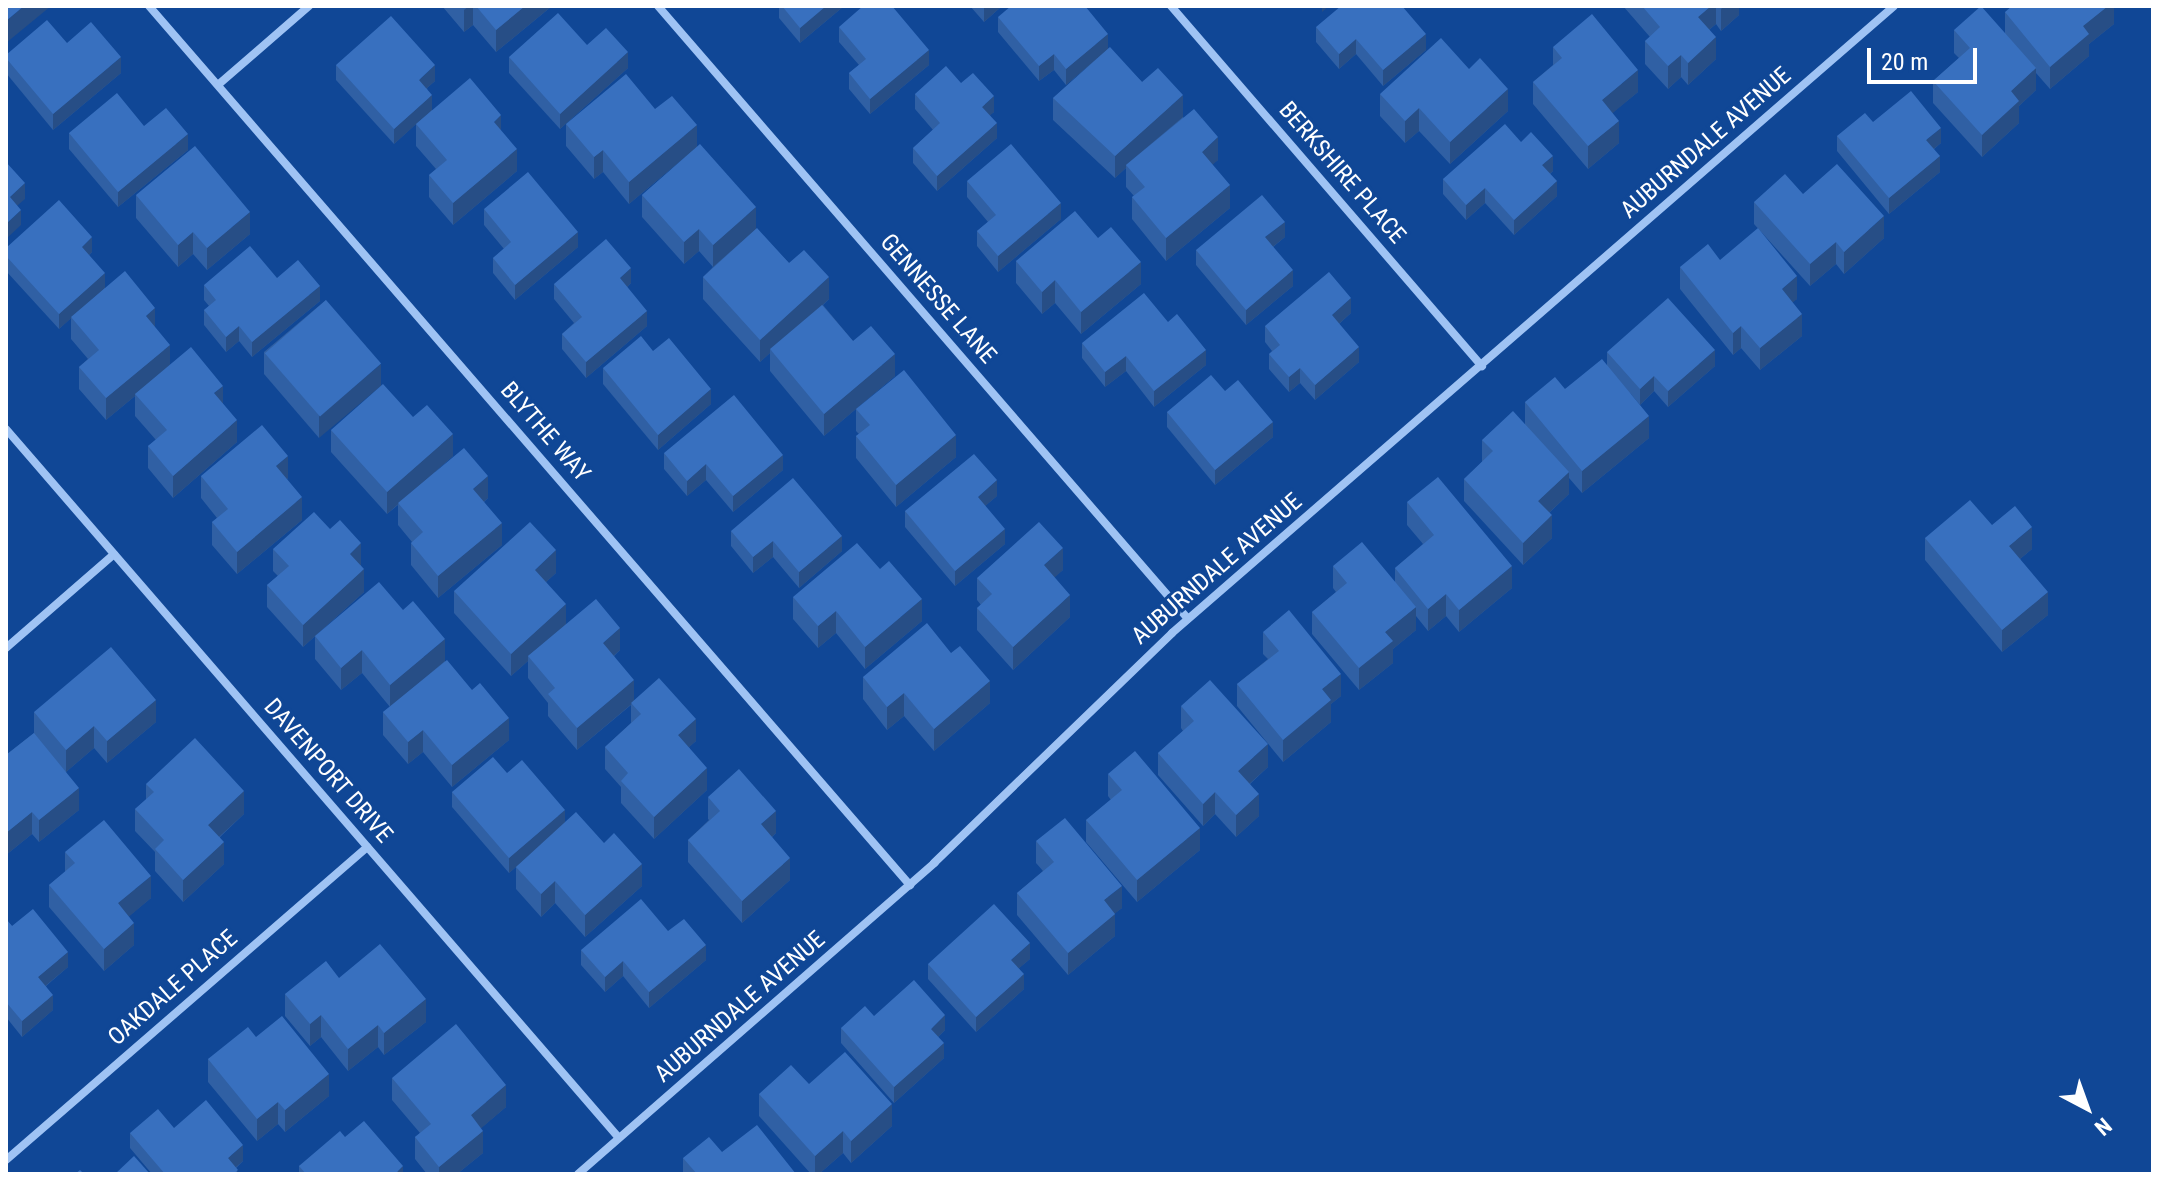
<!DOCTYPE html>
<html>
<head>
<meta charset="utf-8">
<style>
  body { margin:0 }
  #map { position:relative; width:2159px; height:1180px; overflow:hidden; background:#104796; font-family:"Roboto Condensed",sans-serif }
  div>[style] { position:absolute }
  .street>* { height:8px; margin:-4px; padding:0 4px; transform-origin:4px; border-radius:4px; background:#9fc3f4 }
  .wall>* { inset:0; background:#3060a4 }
  .shaded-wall>* { inset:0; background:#274e86 }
  .building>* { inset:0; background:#3870bf; transform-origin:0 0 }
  span { translate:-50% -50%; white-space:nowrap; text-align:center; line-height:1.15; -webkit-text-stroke:6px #104796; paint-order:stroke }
  .street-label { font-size:24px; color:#fff }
  .frame { position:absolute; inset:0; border:8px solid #fff; pointer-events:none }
  .north { position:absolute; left:2047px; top:1068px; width:80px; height:80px; -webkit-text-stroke:6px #104796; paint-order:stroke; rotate:139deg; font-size:22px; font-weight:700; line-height:32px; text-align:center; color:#fff }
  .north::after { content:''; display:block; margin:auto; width:28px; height:36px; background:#fff; clip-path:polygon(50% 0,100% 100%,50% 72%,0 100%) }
  .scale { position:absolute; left:1867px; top:48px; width:110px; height:36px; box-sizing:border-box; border:4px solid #fff; border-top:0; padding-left:10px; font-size:24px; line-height:28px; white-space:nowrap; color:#fff; -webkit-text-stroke:6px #104796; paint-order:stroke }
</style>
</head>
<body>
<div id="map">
  <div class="street">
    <div style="left:149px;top:6px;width:1163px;rotate:49.12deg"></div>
    <div style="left:658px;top:6px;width:810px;rotate:49.15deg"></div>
    <div style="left:1171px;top:6px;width:476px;rotate:49.2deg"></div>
    <div style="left:219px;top:84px;width:119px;rotate:-40.9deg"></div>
    <div style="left:6px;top:429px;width:937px;rotate:49.15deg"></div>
    <div style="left:6px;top:648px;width:143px;rotate:-41deg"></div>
    <div style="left:6px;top:1160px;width:478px;rotate:-40.9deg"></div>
    <div style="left:578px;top:1174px;width:473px;rotate:-41.1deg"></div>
    <div style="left:934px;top:863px;width:331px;rotate:-44deg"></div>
    <div style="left:1172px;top:633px;width:956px;rotate:-40.97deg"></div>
  </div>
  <div class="wall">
    <div style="clip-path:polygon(442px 6px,552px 6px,496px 52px,473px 25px,464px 32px)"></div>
    <div style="clip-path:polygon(779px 6px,844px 6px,800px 43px,779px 18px)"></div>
    <div style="clip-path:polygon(970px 6px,1002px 6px,984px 22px)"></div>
    <div style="clip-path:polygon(1623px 6px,1739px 6px,1739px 15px,1721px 31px,1716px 24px,1709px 30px,1716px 59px,1688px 85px,1681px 77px,1668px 89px,1645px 64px,1645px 41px,1650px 37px)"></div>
    <div style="clip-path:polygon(2114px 6px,2114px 24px,2089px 44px,2089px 56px,2050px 89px,2036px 73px,2036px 90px,2019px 106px,2019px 123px,1982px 157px,1933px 103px,1933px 81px,1959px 58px,1954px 53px,1954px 30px,2005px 33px,2005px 12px)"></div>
    <div style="clip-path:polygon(998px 17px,1108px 48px,1142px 82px,1183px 117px,1218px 160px,1212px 164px,1230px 208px,1166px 261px,1132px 219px,1132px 197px,1134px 196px,1126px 187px,1126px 168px,1115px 178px,1053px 120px,1053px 98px,1092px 63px,1066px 85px,1054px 70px,1039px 81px,998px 32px)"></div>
    <div style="clip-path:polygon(839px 27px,929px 65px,870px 114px,849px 89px,849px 73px,859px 65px,839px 42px)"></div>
    <div style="clip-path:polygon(1316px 27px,1426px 50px,1383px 86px,1356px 54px,1339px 69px,1316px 42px)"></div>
    <div style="clip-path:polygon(67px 43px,121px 73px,53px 130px,6px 73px,6px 55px)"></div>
    <div style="clip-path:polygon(587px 45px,628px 68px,560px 129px,509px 73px,509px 57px)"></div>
    <div style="clip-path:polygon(1553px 47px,1638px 92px,1612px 113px,1619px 143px,1588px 169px,1533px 104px,1533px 82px,1553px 65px)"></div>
    <div style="clip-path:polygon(336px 65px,435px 81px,427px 88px,432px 110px,501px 131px,517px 171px,453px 225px,429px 197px,429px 175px,436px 169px,416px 146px,416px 124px,394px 144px,336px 80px)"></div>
    <div style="clip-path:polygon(961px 83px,994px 112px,990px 115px,997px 138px,937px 191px,913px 163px,913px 148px,933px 130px,915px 109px,915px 94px)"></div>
    <div style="clip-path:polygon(1380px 94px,1508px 111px,1450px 164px,1419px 131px,1405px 143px,1380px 116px)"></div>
    <div style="clip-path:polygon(655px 109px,697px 147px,756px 229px,789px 263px,829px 299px,823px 305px,853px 341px,895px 376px,824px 436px,770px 371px,770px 353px,760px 362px,703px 299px,703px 277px,713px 267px,699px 251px,684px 264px,642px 217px,642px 195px,691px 152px,629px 204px,603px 172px,594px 179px,566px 146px,566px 124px)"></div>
    <div style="clip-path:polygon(1873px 122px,1941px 143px,1934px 149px,1940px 172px,1889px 214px,1837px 151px,1837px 136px)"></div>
    <div style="clip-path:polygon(144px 126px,188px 150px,118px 207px,69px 149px,69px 133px)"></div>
    <div style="clip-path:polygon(1521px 142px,1553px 171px,1550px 174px,1557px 196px,1514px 235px,1485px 203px,1466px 220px,1443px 194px,1443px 179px)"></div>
    <div style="clip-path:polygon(967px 181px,1061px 219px,998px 272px,977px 246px,977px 231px,988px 222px,967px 197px)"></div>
    <div style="clip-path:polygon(1803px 194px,1884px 238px,1844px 274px,1836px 264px,1810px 286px,1754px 224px,1754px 202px)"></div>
    <div style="clip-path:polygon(136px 195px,250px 234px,207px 270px,193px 254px,178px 267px,136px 218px)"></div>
    <div style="clip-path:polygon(484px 209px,578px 247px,515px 300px,493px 273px,493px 258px,504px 249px,484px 225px)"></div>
    <div style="clip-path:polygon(1285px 237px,1273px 247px,1293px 286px,1246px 325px,1196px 265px,1196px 250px)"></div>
    <div style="clip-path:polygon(1098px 238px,1141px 284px,1081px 334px,1055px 303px,1042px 314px,1016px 283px,1016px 261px)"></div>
    <div style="clip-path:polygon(6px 248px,92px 252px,89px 255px,105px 288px,155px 328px,170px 365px,223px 404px,237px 442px,173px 498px,148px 468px,148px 446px,156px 440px,135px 416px,135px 396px,106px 420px,79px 389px,79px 367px,88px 359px,71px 339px,71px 318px,59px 329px,6px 271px)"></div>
    <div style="clip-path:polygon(1720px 260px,1797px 299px,1792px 302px,1802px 336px,1760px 370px,1741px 348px,1733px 355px,1680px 289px,1680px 267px)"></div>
    <div style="clip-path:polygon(277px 278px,320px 301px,252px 357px,239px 341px,226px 352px,204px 325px,204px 310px,209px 306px,204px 300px,204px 285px)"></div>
    <div style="clip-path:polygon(631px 283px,627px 287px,647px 326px,586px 378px,562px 349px,562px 334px,574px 323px,554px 299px,554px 284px)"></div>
    <div style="clip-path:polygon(326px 300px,319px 438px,264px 374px,264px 352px)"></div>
    <div style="clip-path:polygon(1351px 313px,1339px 324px,1359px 362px,1315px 400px,1300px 383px,1289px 392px,1269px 369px,1269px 354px,1272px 351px,1265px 342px,1265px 326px)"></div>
    <div style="clip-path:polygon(1082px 343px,1206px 365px,1154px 407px,1126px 371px,1105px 387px,1082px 358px)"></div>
    <div style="clip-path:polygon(1607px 352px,1715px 366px,1668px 407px,1654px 391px,1640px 405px,1630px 393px,1649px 438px,1582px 493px,1569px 478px,1569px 494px,1549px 513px,1552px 538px,1523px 565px,1464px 501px,1464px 479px,1482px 462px,1482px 440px,1525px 424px,1525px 402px,1565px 389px,1607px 365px)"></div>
    <div style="clip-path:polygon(603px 368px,711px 404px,658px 450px,603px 384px)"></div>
    <div style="clip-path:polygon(1225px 391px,1273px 437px,1215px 485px,1167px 427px,1167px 412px)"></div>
    <div style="clip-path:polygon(856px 409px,956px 457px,896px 507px,856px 458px,856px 436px,859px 434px,856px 431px)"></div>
    <div style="clip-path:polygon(413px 417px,453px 456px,435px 472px,488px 498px,484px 502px,502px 545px,438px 598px,411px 565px,411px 543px,412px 542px,398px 525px,398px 505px,387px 514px,331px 452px,331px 430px)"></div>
    <div style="clip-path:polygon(664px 453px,783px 470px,733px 512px,706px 480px,687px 496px,664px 469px)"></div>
    <div style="clip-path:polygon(201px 476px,288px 478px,287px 479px,302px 520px,237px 574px,212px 545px,212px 522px,217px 518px,201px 498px)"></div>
    <div style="clip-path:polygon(997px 496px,985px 506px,1005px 544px,955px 586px,905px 527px,905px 511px)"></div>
    <div style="clip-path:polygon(1407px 502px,1512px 588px,1459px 632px,1446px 616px,1428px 631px,1416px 616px,1416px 630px,1393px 649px,1393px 663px,1359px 690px,1312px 634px,1312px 612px,1336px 592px,1333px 588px,1333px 566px,1395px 582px,1395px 568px,1423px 544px,1407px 525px)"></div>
    <div style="clip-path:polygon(1992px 525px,2032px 549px,2020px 559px,2048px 615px,2002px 652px,1925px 560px,1925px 538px)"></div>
    <div style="clip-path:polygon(731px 531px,842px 551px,799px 588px,773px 557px,753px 573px,731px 546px)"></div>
    <div style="clip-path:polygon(273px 549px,361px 565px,364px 592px,303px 647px,267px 607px,267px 585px,278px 576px,273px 571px)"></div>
    <div style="clip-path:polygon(1063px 570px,1054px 577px,1070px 617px,1013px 670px,977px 630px,977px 608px,981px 605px,977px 600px,977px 578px)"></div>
    <div style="clip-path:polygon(556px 573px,546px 582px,566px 625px,620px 650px,614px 656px,634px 700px,696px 741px,689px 747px,707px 790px,654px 839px,621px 803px,621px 787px,605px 769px,605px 747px,631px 723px,631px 705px,577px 750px,548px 716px,548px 703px,528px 678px,528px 661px,511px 676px,454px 613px,454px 591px)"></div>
    <div style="clip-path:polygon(793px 597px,922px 621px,865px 669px,836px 633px,818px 648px,793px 619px)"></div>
    <div style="clip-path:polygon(1263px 632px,1341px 696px,1331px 704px,1331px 722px,1283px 762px,1237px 706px,1237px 684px,1268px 659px,1263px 654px)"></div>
    <div style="clip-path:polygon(315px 636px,445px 661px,509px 740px,452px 787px,423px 752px,408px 764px,383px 735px,383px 712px,390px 707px,362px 673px,341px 690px,315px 659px)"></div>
    <div style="clip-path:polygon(951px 653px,990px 703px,934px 751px,904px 716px,887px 730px,863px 699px,863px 677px)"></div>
    <div style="clip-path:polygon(1181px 706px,1268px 767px,1250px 784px,1259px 816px,1236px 837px,1215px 814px,1203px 826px,1158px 775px,1158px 753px,1183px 731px,1181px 728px)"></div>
    <div style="clip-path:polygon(34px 712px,156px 722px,107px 763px,94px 748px,66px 772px,79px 810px,39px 842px,32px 834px,6px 855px,6px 755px,34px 733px)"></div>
    <div style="clip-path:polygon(507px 773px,642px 886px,585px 937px,555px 903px,541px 917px,516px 889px,516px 867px,509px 873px,452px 807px,452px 792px)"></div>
    <div style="clip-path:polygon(1108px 774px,1200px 850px,1137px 902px,1086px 842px,1086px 820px,1111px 800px,1108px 796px)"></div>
    <div style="clip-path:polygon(146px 784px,244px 814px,220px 837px,224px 864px,183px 902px,155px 871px,155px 852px,135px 831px,135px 809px,146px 800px)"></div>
    <div style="clip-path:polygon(708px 797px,776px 833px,772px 837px,790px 880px,742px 923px,688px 862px,688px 840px,709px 820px,708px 819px)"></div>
    <div style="clip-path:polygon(1036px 841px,1122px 908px,1115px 913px,1115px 936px,1068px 975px,1017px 915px,1017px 893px,1043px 871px,1036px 863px)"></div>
    <div style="clip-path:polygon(65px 852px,151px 898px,129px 916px,134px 945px,104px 971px,49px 907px,49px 885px,65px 872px)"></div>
    <div style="clip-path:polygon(6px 919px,12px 926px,68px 967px,46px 986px,53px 1010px,22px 1037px,6px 1017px)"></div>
    <div style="clip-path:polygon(668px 931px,706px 960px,649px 1008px,623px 976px,605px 992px,581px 965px,581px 950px)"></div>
    <div style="clip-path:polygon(1030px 959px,1019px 968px,1024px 989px,976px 1032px,928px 979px,928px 964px)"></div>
    <div style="clip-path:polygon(339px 978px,426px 1022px,384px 1055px,378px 1047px,348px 1071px,321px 1037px,310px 1046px,285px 1016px,285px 994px)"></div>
    <div style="clip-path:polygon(874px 1016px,945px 1030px,938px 1037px,944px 1058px,894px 1103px,841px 1043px,841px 1028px)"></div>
    <div style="clip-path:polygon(256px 1037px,329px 1096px,285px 1132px,278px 1124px,257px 1141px,208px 1082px,208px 1059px)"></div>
    <div style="clip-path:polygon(392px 1078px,506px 1107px,481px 1128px,483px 1153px,457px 1174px,427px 1174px,415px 1159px,415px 1137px,420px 1133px,392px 1100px)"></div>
    <div style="clip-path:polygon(809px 1084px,892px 1126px,851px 1163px,843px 1153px,819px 1174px,811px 1174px,759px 1116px,759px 1094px)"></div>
    <div style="clip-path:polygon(174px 1128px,243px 1161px,236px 1168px,238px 1174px,152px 1174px,130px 1148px,130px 1133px)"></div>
    <div style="clip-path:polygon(345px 1137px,403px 1174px,299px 1174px,299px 1166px)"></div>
    <div style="clip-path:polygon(722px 1152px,796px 1174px,683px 1174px,683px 1158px)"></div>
  </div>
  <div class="shaded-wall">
    <div style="clip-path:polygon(24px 6px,51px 6px,6px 43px,6px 21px)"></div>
    <div style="clip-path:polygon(469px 6px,473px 6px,473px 25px,464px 32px,464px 10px)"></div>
    <div style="clip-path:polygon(525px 6px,552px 6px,496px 52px,496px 30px)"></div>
    <div style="clip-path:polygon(826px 6px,844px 6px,800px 43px,800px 28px)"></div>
    <div style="clip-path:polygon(984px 6px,1002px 6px,984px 22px)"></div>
    <div style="clip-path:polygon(1322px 6px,1329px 6px,1322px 12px)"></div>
    <div style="clip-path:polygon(1711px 6px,1716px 6px,1716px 24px,1698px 39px,1698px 17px)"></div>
    <div style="clip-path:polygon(1724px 6px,1739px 6px,1739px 15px,1721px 31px,1721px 9px)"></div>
    <div style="clip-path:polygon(2108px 6px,2114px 6px,2114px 24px,2089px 44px,2089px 56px,2050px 89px,2050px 67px,2083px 26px)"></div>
    <div style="clip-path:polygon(1108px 34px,1108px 49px,1066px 85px,1066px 69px)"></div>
    <div style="clip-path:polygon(1426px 34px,1426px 50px,1383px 86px,1383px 70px)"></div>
    <div style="clip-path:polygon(1716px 37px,1716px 59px,1688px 85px,1688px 63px)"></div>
    <div style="clip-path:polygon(1356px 39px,1356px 54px,1339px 69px,1339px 54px)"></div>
    <div style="clip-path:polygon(929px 50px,929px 65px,870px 114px,870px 99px)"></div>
    <div style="clip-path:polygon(628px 52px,628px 68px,560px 129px,560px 114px)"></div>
    <div style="clip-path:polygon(1054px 54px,1054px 70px,1039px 81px,1039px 66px)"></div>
    <div style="clip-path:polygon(1681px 55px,1681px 77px,1668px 89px,1668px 66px)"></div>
    <div style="clip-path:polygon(121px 57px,121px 73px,53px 130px,53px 114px)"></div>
    <div style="clip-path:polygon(435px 65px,435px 81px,419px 95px,419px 80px)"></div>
    <div style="clip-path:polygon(2036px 68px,2036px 90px,2019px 106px,2019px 123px,1982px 157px,1982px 135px,2011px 91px)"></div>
    <div style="clip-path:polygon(1638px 70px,1638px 92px,1602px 122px,1602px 100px)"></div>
    <div style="clip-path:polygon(1508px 89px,1508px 111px,1450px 164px,1450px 142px)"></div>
    <div style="clip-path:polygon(432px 95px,432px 110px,394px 144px,394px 129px)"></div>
    <div style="clip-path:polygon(1183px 95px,1183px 117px,1126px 165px,1126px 168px,1115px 178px,1115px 156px)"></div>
    <div style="clip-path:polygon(994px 96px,994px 112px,982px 122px,982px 107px)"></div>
    <div style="clip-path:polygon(1419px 108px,1419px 131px,1405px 143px,1405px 121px)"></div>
    <div style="clip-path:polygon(501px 115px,501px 137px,494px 122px)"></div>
    <div style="clip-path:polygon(1619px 121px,1619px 143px,1588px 169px,1588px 146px)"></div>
    <div style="clip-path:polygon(997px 123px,997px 138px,937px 191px,937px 176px)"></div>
    <div style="clip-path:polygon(697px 125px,697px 147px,629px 204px,629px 182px)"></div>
    <div style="clip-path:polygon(1941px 128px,1941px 143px,1926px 155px,1926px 140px)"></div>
    <div style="clip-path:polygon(188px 134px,188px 150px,118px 207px,118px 192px)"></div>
    <div style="clip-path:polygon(1218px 137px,1218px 160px,1202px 174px,1202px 152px)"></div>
    <div style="clip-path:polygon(517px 149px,517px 171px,453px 225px,453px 203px)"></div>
    <div style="clip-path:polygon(603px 150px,603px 172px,594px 179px,594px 157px)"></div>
    <div style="clip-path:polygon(1553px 156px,1553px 171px,1542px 180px,1542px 165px)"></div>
    <div style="clip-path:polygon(1940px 156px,1940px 172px,1889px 214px,1889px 198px)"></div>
    <div style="clip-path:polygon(1557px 181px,1557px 196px,1514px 235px,1514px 220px)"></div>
    <div style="clip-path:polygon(25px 183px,25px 199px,10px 212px,10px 197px)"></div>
    <div style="clip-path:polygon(1230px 185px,1230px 208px,1166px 261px,1166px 238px)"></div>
    <div style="clip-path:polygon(1485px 188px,1485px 203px,1466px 220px,1466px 205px)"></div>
    <div style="clip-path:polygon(1061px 203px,1061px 219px,998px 272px,998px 256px)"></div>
    <div style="clip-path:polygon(756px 207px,756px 229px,713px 267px,713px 245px)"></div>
    <div style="clip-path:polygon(21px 210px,21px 225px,6px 239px,6px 224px)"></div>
    <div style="clip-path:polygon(250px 212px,250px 234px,207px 270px,207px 248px)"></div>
    <div style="clip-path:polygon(1884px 216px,1884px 238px,1844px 274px,1844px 252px)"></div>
    <div style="clip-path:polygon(1285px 222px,1285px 237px,1265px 253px,1265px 237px)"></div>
    <div style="clip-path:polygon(699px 229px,699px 251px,684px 264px,684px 242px)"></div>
    <div style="clip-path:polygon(193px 232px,193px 254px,178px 267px,178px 245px)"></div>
    <div style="clip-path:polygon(578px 232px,578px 247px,515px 300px,515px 285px)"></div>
    <div style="clip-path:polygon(92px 237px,92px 252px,82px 262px,82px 247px)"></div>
    <div style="clip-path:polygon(1836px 242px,1836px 264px,1810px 286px,1810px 264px)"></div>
    <div style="clip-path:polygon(1141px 262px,1141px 284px,1081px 334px,1081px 312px)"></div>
    <div style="clip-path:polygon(631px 268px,631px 283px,620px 294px,620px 278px)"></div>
    <div style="clip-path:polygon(1293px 270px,1293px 286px,1246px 325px,1246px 310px)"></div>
    <div style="clip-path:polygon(105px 273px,105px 288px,59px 329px,59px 314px)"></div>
    <div style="clip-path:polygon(1797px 276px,1797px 299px,1782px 311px,1782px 289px)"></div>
    <div style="clip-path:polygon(829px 277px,829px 299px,772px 351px,770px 349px,770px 353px,760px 362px,760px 340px)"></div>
    <div style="clip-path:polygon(1055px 280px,1055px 303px,1042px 314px,1042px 292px)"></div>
    <div style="clip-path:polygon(320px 286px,320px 301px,252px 357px,252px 342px)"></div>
    <div style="clip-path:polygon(1351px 298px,1351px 313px,1332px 330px,1332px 315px)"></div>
    <div style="clip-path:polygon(155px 308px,155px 330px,146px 316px)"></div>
    <div style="clip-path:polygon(647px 311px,647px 326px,586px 378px,586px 362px)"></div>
    <div style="clip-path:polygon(1802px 314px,1802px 336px,1760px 370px,1760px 348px)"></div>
    <div style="clip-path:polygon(239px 326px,239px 341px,226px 352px,226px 337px)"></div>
    <div style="clip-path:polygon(1741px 326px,1741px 348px,1733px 355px,1733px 333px)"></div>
    <div style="clip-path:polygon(170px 345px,170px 368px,135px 394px,135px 396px,106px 420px,106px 398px)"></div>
    <div style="clip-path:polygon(1359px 347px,1359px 362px,1315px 400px,1315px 385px)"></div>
    <div style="clip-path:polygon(1206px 350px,1206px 365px,1154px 407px,1154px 391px)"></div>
    <div style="clip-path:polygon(1715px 350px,1715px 366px,1668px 407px,1668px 391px)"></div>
    <div style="clip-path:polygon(895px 354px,895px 376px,824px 436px,824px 414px)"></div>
    <div style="clip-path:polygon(1126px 356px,1126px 371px,1105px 387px,1105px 372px)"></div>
    <div style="clip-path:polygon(381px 364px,381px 386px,319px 438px,319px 416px)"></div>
    <div style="clip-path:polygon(1300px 368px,1300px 383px,1289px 392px,1289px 377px)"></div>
    <div style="clip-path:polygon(1654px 376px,1654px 391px,1640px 405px,1640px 389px)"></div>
    <div style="clip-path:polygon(223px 386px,223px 408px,214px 393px)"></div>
    <div style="clip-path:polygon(711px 389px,711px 404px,658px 450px,658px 435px)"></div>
    <div style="clip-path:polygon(1649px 416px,1649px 438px,1582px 493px,1582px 471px)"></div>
    <div style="clip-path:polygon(237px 420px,237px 442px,173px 498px,173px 476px)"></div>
    <div style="clip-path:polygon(1273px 422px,1273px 437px,1215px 485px,1215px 470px)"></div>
    <div style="clip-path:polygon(453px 434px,453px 456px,387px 514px,387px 492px)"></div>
    <div style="clip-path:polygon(956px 435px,956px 457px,896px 507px,896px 485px)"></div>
    <div style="clip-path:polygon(783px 455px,783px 470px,733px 512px,733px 496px)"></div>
    <div style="clip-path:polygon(288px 456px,288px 478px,276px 488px,276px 466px)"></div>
    <div style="clip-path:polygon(706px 464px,706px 480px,687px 496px,687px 481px)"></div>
    <div style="clip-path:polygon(1569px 472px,1569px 494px,1538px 523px,1538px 501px)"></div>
    <div style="clip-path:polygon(488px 476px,488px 498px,473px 511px,473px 489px)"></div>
    <div style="clip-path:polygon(997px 480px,997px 496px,978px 512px,978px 497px)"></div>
    <div style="clip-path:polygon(302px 497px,302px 520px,237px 574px,237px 552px)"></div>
    <div style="clip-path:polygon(1552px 515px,1552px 538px,1523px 565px,1523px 543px)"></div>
    <div style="clip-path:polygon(502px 523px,502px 545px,438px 598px,438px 576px)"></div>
    <div style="clip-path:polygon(2032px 527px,2032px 549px,2009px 568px,2009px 546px)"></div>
    <div style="clip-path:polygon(1005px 529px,1005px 544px,955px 586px,955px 571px)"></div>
    <div style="clip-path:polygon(842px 536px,842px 551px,799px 588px,799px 572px)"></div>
    <div style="clip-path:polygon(773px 541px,773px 557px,753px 573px,753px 557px)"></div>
    <div style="clip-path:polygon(361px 543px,361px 565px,350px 576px,350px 554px)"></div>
    <div style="clip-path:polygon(1063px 548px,1063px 570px,1044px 587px,1044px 565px)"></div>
    <div style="clip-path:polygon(556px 550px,556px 573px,535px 592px,535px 570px)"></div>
    <div style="clip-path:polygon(1512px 566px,1512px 588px,1459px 632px,1459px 610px)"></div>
    <div style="clip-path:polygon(364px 569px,364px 592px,303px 647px,303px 625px)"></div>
    <div style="clip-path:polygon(2048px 592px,2048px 615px,2002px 652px,2002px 630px)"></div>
    <div style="clip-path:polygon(1446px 594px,1446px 616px,1428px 631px,1428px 609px)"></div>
    <div style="clip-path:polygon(1070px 595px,1070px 617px,1013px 670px,1013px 647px)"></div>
    <div style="clip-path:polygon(922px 599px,922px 621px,865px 669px,865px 647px)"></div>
    <div style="clip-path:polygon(566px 604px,566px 626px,528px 656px,528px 661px,511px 676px,511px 654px)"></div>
    <div style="clip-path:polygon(1416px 607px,1416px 630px,1393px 649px,1393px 663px,1359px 690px,1359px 668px,1385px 632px)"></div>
    <div style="clip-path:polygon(836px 611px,836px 633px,818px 648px,818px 626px)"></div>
    <div style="clip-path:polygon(620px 628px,620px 650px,603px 665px,603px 643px)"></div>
    <div style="clip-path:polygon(445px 639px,445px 661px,390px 707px,390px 685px)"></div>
    <div style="clip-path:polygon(362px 650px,362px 673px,341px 690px,341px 668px)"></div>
    <div style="clip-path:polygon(1341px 674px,1341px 696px,1331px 704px,1331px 722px,1283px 762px,1283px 740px,1322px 689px)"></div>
    <div style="clip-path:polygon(634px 680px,634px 702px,577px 750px,577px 728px)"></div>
    <div style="clip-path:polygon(990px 681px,990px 703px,934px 751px,934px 729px)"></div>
    <div style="clip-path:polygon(904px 693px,904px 716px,887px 730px,887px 707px)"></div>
    <div style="clip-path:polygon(156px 700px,156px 722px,107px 763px,107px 741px)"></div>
    <div style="clip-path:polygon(509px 718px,509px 740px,452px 787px,452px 765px)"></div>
    <div style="clip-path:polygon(696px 719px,696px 741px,678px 757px,678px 735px)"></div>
    <div style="clip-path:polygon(94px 726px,94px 748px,66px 772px,66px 750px)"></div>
    <div style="clip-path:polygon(423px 730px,423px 752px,408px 764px,408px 742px)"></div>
    <div style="clip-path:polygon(1268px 744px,1268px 767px,1238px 794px,1238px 771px)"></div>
    <div style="clip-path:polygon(707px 768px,707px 790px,654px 839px,654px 817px)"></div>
    <div style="clip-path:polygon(79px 788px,79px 810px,39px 842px,39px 820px)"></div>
    <div style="clip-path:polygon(244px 791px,244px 814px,208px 847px,208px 825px)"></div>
    <div style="clip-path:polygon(1215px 792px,1215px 814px,1203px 826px,1203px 804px)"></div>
    <div style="clip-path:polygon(1259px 794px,1259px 816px,1236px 837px,1236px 815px)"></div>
    <div style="clip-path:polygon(565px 810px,565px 825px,509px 873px,509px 858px)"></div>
    <div style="clip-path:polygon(776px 811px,776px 833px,761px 847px,761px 824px)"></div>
    <div style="clip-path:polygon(32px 812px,32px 834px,6px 855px,6px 833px)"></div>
    <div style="clip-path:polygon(1200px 828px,1200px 850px,1137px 902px,1137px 880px)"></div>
    <div style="clip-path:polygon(224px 842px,224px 864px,183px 902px,183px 880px)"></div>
    <div style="clip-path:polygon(790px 858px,790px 880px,742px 923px,742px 901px)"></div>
    <div style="clip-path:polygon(642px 864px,642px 886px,585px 937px,585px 915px)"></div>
    <div style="clip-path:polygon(151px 876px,151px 898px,118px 926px,118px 903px)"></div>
    <div style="clip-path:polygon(555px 881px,555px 903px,541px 917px,541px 894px)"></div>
    <div style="clip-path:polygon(1122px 886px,1122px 908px,1104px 922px,1104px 900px)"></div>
    <div style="clip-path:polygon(1115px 914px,1115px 936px,1068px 975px,1068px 953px)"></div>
    <div style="clip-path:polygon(134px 923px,134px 945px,104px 971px,104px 949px)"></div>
    <div style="clip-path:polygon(1030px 943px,1030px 959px,1011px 975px,1011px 960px)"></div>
    <div style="clip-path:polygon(706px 945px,706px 960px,649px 1008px,649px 992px)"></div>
    <div style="clip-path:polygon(68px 952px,68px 967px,38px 992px,38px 977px)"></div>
    <div style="clip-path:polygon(623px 961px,623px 976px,605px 992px,605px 977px)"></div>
    <div style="clip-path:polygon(1024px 974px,1024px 989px,976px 1032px,976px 1017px)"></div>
    <div style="clip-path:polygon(53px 995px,53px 1010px,22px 1037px,22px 1021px)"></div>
    <div style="clip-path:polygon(426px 999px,426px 1022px,384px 1055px,384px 1033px)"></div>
    <div style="clip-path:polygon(321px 1015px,321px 1037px,310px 1046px,310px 1024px)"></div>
    <div style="clip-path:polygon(945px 1015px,945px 1030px,931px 1044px,931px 1029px)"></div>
    <div style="clip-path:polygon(378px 1025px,378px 1047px,348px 1071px,348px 1049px)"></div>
    <div style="clip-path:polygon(944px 1043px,944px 1058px,894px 1103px,894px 1087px)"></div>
    <div style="clip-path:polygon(329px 1074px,329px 1096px,285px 1132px,285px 1110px)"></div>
    <div style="clip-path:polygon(506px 1085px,506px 1107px,471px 1137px,471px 1115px)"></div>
    <div style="clip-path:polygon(278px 1102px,278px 1124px,257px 1141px,257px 1119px)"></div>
    <div style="clip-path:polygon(892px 1104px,892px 1126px,851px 1163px,851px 1141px)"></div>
    <div style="clip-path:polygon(483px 1131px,483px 1153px,457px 1174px,439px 1174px,439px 1167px)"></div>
    <div style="clip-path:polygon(843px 1131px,843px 1153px,819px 1174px,815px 1174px,815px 1156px)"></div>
    <div style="clip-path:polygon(243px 1145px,243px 1161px,228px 1174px,228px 1158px)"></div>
    <div style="clip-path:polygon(403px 1166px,403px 1174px,395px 1174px)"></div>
  </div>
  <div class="building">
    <div style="clip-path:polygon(6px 6px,24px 6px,6px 21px)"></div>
    <div style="clip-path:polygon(476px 6px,525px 6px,496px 30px)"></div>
    <div style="clip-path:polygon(782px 6px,826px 6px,800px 28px)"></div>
    <div style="clip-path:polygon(863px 6px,892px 6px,929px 50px,870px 99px,849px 73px,866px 59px,839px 27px)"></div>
    <div style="clip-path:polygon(1011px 6px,1085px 6px,1108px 34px,1066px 69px,1054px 54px,1039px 66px,998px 17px)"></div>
    <div style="clip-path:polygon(1341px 6px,1402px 6px,1426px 34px,1383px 70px,1356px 39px,1339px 54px,1316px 27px)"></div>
    <div style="clip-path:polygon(1642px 6px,1711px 6px,1698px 17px,1716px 37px,1688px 63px,1681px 55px,1668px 66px,1645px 41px,1660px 27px)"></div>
    <div style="clip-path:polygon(1981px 6px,2036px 68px,2011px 91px,2019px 101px,1982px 135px,1933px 81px,1970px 48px,1954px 30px)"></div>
    <div style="clip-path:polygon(2012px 6px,2108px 6px,2083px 26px,2089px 34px,2050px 67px,2005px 12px)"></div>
    <div style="clip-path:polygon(558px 13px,587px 45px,606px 28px,628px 52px,560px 114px,509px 57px)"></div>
    <div style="clip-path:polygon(1592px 14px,1638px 70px,1602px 100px,1619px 121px,1588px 146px,1533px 82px,1562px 58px,1553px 47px)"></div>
    <div style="clip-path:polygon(391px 16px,435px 65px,419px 80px,432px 95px,394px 129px,336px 65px)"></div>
    <div style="clip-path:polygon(47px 20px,67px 43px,91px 22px,121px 57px,53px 114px,6px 58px,6px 55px)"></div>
    <div style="clip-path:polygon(1441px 38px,1469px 69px,1480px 58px,1508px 89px,1450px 142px,1419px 108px,1405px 121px,1380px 94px)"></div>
    <div style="clip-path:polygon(1110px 47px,1142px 82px,1158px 68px,1183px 95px,1115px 156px,1053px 98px)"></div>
    <div style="clip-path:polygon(946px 66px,961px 83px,973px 73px,994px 96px,982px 107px,997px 123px,937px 176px,913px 148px,940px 123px,915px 94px)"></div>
    <div style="clip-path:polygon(626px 74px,655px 109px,672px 96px,697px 125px,629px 182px,603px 150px,594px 157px,566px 124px)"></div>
    <div style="clip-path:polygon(470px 78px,501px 115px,494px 122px,517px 149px,453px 203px,429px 175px,447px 160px,416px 124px)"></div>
    <div style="clip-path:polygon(1911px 91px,1941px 128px,1926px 140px,1940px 156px,1889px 198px,1837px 136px,1865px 113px,1873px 122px)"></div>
    <div style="clip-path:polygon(117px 93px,144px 126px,166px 108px,188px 134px,118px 192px,69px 133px)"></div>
    <div style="clip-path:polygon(1194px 109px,1218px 137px,1202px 152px,1230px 185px,1166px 238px,1132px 197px,1145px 187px,1126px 165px)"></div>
    <div style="clip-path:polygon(1505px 124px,1521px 142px,1531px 132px,1553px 156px,1542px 165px,1557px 181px,1514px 220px,1485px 188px,1466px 205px,1443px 179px)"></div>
    <div style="clip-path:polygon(700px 144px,756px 207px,713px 245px,699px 229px,684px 242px,642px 195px)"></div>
    <div style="clip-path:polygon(1011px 144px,1061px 203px,998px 256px,977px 231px,996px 215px,967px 181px)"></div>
    <div style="clip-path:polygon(195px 146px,250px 212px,207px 248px,193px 232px,178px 245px,136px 195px)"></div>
    <div style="clip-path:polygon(6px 162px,25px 183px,10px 197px,21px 210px,6px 224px)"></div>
    <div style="clip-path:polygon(1837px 164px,1884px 216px,1844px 252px,1836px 242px,1810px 264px,1754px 202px,1785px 174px,1803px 194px)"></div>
    <div style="clip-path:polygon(528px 172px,578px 232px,515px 285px,493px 258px,511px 242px,484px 209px)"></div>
    <div style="clip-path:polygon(1262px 195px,1285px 222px,1265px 237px,1293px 270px,1246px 310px,1196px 250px)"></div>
    <div style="clip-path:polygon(59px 200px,92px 237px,82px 247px,105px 273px,59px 314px,6px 256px,6px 248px)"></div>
    <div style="clip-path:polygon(1075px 211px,1098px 238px,1111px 227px,1141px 262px,1081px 312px,1055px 280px,1042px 292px,1016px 261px)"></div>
    <div style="clip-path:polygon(757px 228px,789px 263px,804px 250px,829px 277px,760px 340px,703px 277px)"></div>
    <div style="clip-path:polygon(1758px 228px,1797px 276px,1782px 289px,1802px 314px,1760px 348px,1741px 326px,1733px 333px,1680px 267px,1708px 244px,1720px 260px)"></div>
    <div style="clip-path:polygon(606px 239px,631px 268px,620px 278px,647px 311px,586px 362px,562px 334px,582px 317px,554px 284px)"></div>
    <div style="clip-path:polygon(250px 246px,277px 278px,298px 260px,320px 286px,252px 342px,239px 326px,226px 337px,204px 310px,216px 300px,204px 285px)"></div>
    <div style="clip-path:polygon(125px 271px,155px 308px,146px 316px,170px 345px,106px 398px,79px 367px,99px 350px,71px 317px)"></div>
    <div style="clip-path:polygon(1329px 272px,1351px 298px,1332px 315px,1359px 347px,1315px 385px,1300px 368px,1289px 377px,1269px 354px,1280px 345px,1265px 326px)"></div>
    <div style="clip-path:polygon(1144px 293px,1168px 322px,1177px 314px,1206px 350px,1154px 391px,1126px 356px,1105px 372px,1082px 343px)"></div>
    <div style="clip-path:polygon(1668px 298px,1715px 350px,1668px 391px,1654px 376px,1640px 389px,1607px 352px)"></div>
    <div style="left:326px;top:300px;width:84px;height:81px;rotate:49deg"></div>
    <div style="clip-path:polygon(822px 305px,853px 341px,871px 326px,895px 354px,824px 414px,770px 349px)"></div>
    <div style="clip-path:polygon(641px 336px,653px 351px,669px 338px,711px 389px,658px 435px,603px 368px)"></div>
    <div style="clip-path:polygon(191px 347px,223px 386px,214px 393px,237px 420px,173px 476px,148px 446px,167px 430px,135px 394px)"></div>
    <div style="clip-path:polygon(1602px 359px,1649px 416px,1582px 471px,1525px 402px,1555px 377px,1565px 389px)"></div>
    <div style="clip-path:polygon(904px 370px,956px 435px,896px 485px,856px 436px,870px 425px,856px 409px)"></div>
    <div style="clip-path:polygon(1211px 375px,1225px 391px,1238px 380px,1273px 422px,1215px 470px,1167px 412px)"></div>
    <div style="clip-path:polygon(383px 384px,413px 417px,427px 405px,453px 434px,387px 492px,331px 430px)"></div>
    <div style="clip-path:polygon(734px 395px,783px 455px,733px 496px,706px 464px,687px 481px,664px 453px)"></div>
    <div style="clip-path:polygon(1513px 411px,1569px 472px,1538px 501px,1552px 515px,1523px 543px,1464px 479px,1493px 451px,1482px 440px)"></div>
    <div style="clip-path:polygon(262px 425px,288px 456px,276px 466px,302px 497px,237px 552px,212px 522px,228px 509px,201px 476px)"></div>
    <div style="clip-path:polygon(464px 448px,488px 476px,473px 489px,502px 523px,438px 576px,411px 543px,423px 532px,398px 503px)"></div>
    <div style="clip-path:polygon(974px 454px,997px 480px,978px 497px,1005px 529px,955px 571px,905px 511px)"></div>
    <div style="clip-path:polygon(1438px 477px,1512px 566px,1459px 610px,1446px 594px,1428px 609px,1395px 568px,1434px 535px,1407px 502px)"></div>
    <div style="clip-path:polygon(793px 478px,842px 536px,799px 572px,773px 541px,753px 557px,731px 531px)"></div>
    <div style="clip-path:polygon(1970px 500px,1992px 525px,2015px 506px,2032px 527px,2009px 546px,2048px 592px,2002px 630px,1925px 538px)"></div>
    <div style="clip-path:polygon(314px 512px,330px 529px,340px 520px,361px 543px,350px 554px,364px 569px,303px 625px,267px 585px,289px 566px,273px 549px)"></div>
    <div style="clip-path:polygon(530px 522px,556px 550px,535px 570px,566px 604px,511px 654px,454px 591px)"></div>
    <div style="clip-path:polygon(1039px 522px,1063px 548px,1044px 565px,1070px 595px,1013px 647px,977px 608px,992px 594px,977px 578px)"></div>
    <div style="clip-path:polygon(1362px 542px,1416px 607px,1385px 632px,1393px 641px,1359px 668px,1312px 612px,1347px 583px,1333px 566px)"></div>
    <div style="clip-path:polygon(857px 543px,880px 569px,889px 561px,922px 599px,865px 647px,836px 611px,818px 626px,793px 597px)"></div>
    <div style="clip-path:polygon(379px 582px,403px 610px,413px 601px,445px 639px,390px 685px,362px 650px,341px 668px,315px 636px)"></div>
    <div style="clip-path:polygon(596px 599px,620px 628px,603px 643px,634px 680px,577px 728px,548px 694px,555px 688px,528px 656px)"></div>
    <div style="clip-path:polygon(1289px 610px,1341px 674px,1322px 689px,1331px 700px,1283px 740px,1237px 684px,1279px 651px,1263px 632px)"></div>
    <div style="clip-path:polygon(927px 623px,951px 653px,960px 646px,990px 681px,934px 729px,904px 693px,887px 707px,863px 677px)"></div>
    <div style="clip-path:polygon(111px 647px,156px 700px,107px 741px,94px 726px,66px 750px,34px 712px)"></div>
    <div style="clip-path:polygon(447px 660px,472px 690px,480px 683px,509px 718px,452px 765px,423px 730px,408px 742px,383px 712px)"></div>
    <div style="clip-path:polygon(659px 678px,696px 719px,678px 735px,707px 768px,654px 817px,621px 781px,628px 773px,605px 747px,641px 714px,631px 703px)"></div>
    <div style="clip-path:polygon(1210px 680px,1268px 744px,1238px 771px,1259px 794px,1236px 815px,1215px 792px,1203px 804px,1158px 753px,1194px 721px,1181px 706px)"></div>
    <div style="clip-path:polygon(34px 733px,79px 788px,39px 820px,32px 812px,6px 833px,6px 755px)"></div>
    <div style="clip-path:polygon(195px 738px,244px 791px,208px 825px,224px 842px,183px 880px,155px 849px,164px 840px,135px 809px,154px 792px,146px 784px)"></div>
    <div style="clip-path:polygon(1135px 751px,1200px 828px,1137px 880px,1086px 820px,1122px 790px,1108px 774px)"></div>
    <div style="clip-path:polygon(493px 757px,507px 773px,522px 760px,565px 810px,509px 858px,452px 792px)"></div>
    <div style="clip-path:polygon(739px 769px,776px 811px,761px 824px,790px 858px,742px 901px,688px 840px,720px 811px,708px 797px)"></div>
    <div style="clip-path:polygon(576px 812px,604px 843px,614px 833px,642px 864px,585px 915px,555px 881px,541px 894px,516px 867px)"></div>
    <div style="clip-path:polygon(1065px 818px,1122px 886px,1104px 900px,1115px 914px,1068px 953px,1017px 893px,1054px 862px,1036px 841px)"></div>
    <div style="clip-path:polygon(104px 820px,151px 876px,118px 903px,134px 923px,104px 949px,49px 885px,75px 863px,65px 852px)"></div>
    <div style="clip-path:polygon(641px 899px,668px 931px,684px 919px,706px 945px,649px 992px,623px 961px,605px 977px,581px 950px)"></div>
    <div style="clip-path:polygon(994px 904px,1030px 943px,1011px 960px,1024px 974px,976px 1017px,928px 964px)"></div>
    <div style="clip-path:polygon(33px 909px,68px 952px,38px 977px,53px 995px,22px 1021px,6px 1002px,6px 919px,12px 926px)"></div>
    <div style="clip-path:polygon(380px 944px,426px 999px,384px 1033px,378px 1025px,348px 1049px,321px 1015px,310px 1024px,285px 994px,326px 961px,339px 978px)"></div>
    <div style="clip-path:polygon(914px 980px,945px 1015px,931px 1029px,944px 1043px,894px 1087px,841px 1028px,865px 1006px,874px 1016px)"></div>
    <div style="clip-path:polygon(282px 1016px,329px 1074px,285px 1110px,278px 1102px,257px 1119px,208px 1059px,248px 1027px,256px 1037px)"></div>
    <div style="clip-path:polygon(456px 1024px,506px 1085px,471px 1115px,483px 1131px,439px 1167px,415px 1137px,431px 1124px,392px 1078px)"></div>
    <div style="clip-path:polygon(845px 1052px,892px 1104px,851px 1141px,843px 1131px,815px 1156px,759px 1094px,791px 1065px,809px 1084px)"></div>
    <div style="clip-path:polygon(206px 1100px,243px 1145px,228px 1158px,238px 1170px,233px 1174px,165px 1174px,130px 1133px,158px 1109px,174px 1128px)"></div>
    <div style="clip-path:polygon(364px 1121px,403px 1166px,395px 1174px,306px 1174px,299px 1166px,340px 1131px,345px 1137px)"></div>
    <div style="clip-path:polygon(757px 1125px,796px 1174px,697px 1174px,683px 1158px,709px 1137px,722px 1152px)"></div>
    <div style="clip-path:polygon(134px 1156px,150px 1174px,115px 1174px)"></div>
    <div style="clip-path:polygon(80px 1170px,84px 1174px,75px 1174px)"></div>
  </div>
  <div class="street-label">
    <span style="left:1706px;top:143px;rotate:-41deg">AUBURNDALE AVENUE</span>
    <span style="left:1342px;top:173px;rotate:49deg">BERKSHIRE PLACE</span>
    <span style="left:938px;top:299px;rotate:49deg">GENNESSE LANE</span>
    <span style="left:545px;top:432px;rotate:49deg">BLYTHE WAY</span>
    <span style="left:1217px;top:569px;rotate:-41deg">AUBURNDALE AVENUE</span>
    <span style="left:328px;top:771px;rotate:49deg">DAVENPORT DRIVE</span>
    <span style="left:173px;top:988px;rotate:-41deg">OAKDALE PLACE</span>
    <span style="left:740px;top:1007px;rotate:-41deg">AUBURNDALE AVENUE</span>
  </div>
  <div class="frame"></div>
  <div class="north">N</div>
  <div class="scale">20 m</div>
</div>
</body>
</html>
